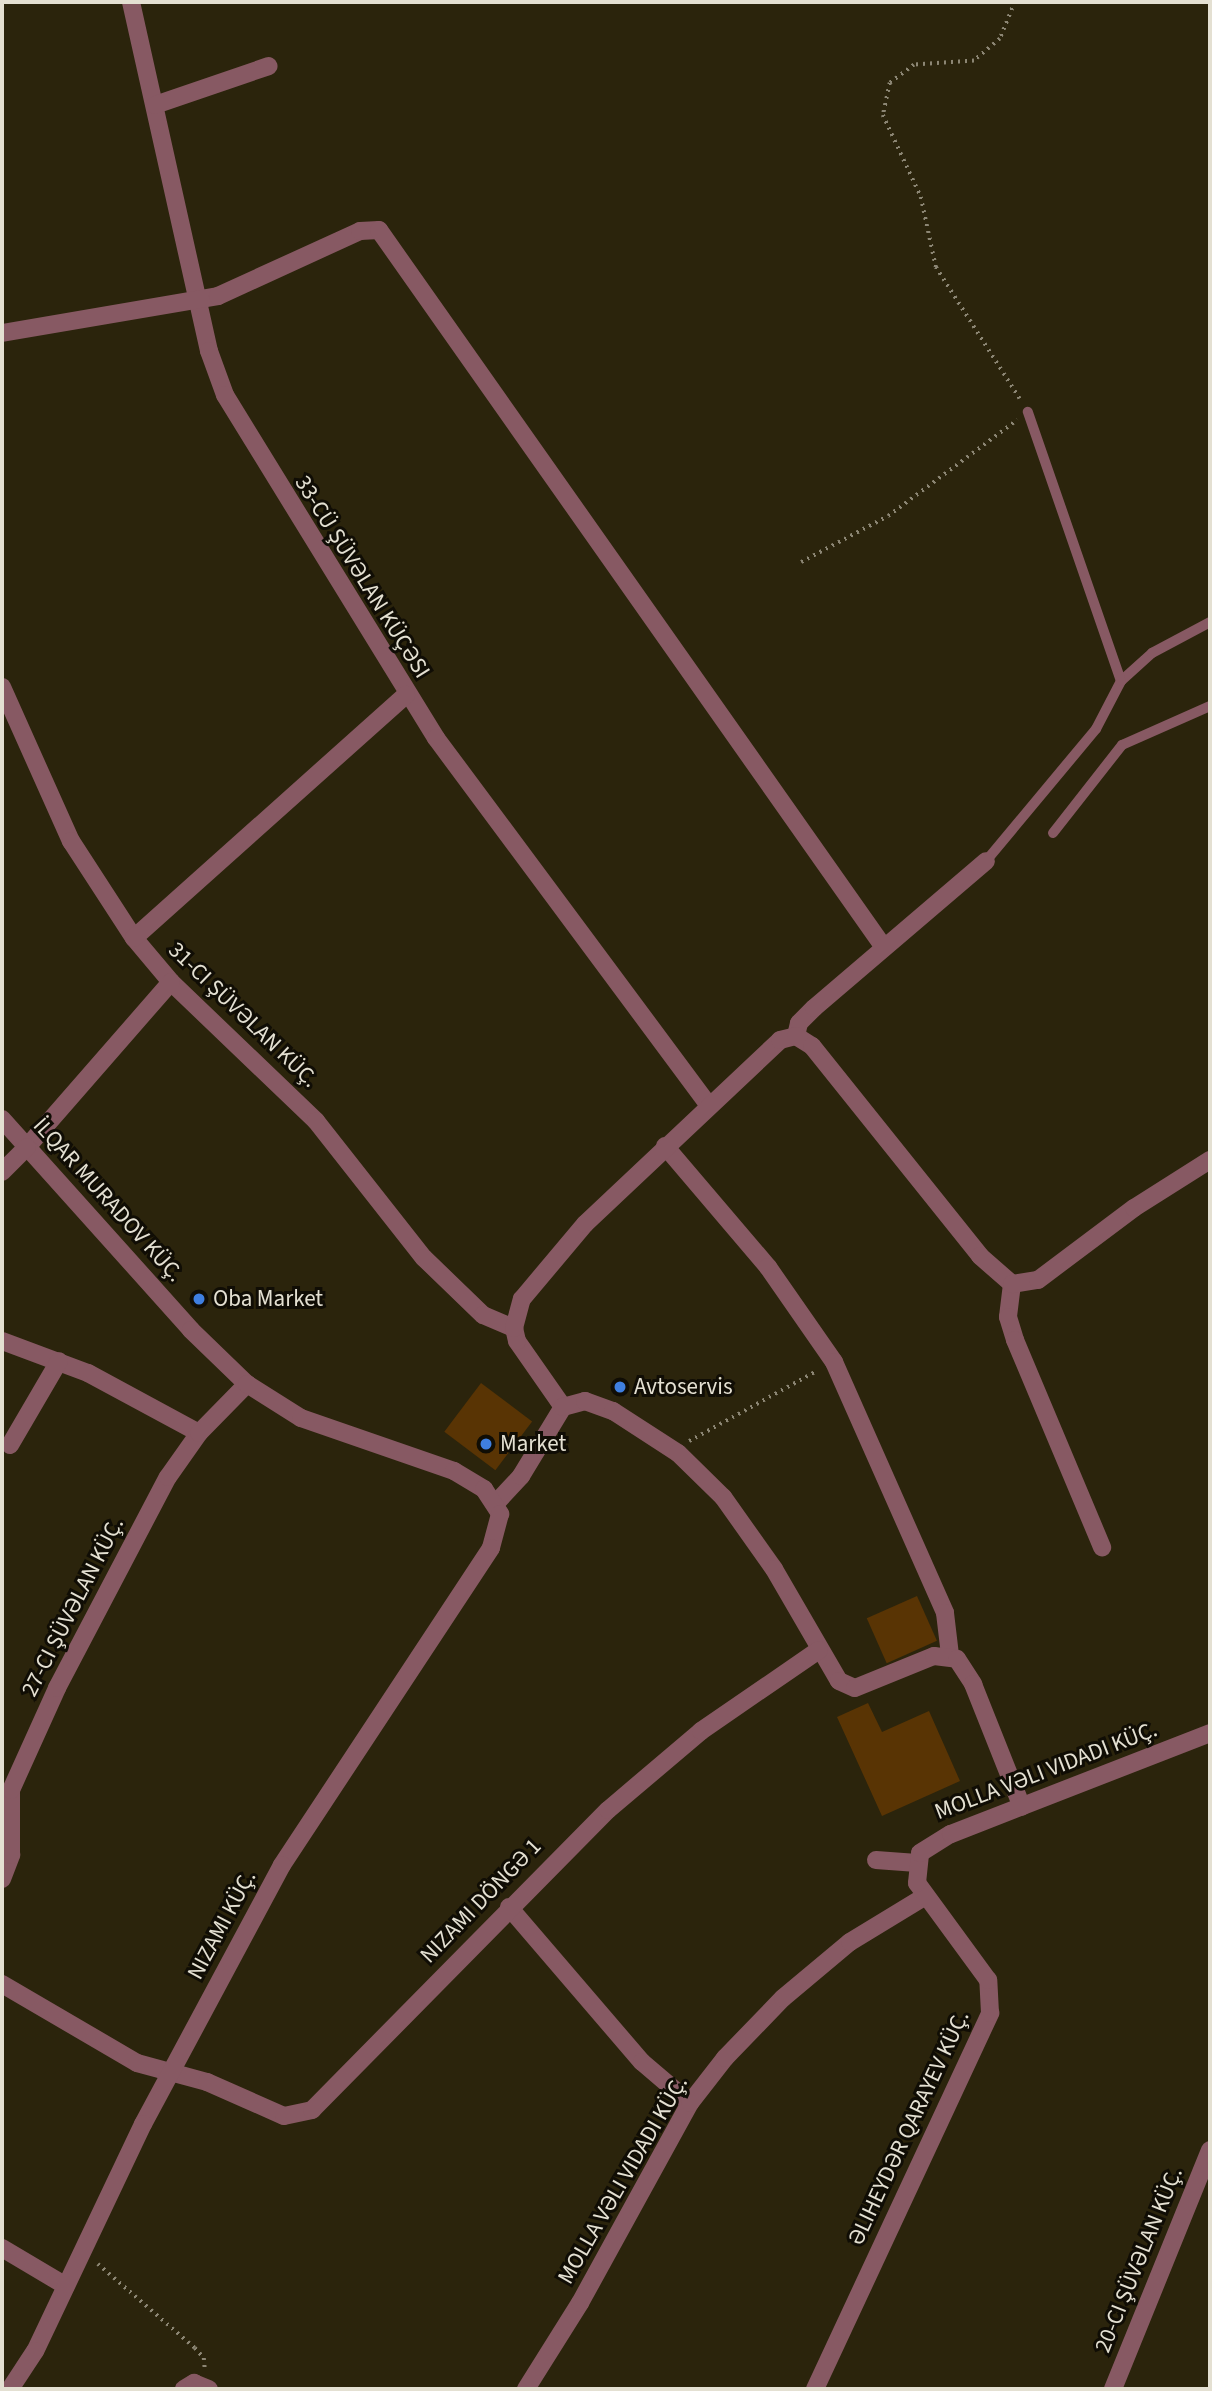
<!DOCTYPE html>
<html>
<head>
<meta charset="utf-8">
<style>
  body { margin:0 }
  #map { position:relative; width:1212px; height:2391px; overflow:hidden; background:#2b240c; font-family:"Source Sans 3",sans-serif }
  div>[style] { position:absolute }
  .building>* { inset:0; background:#593404; transform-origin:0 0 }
  .path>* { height:3.5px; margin-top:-1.75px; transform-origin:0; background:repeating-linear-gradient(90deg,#8c8674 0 2px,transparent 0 7px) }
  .service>* { height:10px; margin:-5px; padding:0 5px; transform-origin:5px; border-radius:5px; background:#875963 }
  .minor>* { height:18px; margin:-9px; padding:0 9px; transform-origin:9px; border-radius:9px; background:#875963 }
  .tertiary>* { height:18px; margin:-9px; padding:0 9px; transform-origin:9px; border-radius:9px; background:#875963 }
  .dots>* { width:19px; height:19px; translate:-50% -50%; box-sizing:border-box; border:4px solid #100d05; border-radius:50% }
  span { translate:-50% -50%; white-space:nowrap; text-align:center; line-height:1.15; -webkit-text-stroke:6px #100d05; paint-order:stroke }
  .street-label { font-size:23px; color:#e4e0d2 }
  .poi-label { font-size:23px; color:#e4e0d2 }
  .left { translate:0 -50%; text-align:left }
  .frame { position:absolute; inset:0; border:4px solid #e4e0d2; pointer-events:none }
</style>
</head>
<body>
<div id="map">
  <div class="building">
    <div style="left:481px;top:1383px;width:64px;height:61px;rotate:37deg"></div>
    <div style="left:917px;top:1596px;width:49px;height:55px;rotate:66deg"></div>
    <div style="clip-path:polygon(868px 1703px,882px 1732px,929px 1711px,960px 1781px,882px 1816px,837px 1717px)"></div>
  </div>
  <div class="path">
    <div style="left:1015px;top:2px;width:40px;rotate:112deg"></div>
    <div style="left:1000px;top:39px;width:34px;rotate:140deg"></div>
    <div style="left:974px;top:61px;width:60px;rotate:176.2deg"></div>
    <div style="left:914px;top:65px;width:30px;rotate:143deg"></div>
    <div style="left:890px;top:83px;width:33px;rotate:102deg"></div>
    <div style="left:883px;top:115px;width:90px;rotate:65.1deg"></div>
    <div style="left:921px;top:197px;width:72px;rotate:77.9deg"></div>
    <div style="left:936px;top:267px;width:156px;rotate:57.5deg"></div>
    <div style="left:801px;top:562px;width:98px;rotate:-27.9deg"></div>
    <div style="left:888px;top:516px;width:161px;rotate:-36.7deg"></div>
    <div style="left:689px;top:1441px;width:146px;rotate:-28.7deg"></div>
    <div style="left:98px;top:2264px;width:128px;rotate:40.9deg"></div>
    <div style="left:195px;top:2348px;width:13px;rotate:48deg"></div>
    <div style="left:204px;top:2358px;width:11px;rotate:85deg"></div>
  </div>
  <div class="service">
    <div style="left:1121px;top:681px;width:42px;rotate:-42.1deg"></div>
    <div style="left:1152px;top:653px;width:66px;rotate:-28.1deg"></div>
    <div style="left:1053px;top:833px;width:112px;rotate:-51.9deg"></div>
    <div style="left:1122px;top:745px;width:96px;rotate:-23.9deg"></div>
    <div style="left:986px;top:861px;width:172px;rotate:-50.2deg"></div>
    <div style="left:1096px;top:729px;width:54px;rotate:-62.5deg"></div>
    <div style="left:1121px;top:681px;width:285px;rotate:-109.1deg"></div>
  </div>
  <div class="minor">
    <div style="left:131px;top:2px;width:358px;rotate:77.4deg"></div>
    <div style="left:209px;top:351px;width:47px;rotate:70deg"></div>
    <div style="left:225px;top:395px;width:403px;rotate:58.4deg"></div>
    <div style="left:436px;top:738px;width:456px;rotate:53.4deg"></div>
    <div style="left:155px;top:105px;width:120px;rotate:-18.9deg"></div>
    <div style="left:2px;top:333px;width:219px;rotate:-9.7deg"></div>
    <div style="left:218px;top:296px;width:156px;rotate:-24.6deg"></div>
    <div style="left:360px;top:231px;width:19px;rotate:-3deg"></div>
    <div style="left:379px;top:230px;width:876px;rotate:54.86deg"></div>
    <div style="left:2px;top:687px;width:169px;rotate:65.9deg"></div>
    <div style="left:71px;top:841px;width:116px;rotate:57deg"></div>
    <div style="left:134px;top:938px;width:57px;rotate:49.9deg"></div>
    <div style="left:171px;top:982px;width:201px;rotate:43.8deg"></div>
    <div style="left:316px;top:1121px;width:174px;rotate:51.8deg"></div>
    <div style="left:424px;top:1258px;width:82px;rotate:44deg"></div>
    <div style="left:483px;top:1315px;width:34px;rotate:23deg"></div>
    <div style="left:134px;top:938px;width:365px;rotate:-41.8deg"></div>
    <div style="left:796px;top:1036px;width:13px;rotate:-77deg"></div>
    <div style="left:799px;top:1023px;width:21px;rotate:-45deg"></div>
    <div style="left:814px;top:1008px;width:226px;rotate:-40.5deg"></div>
    <div style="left:665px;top:1146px;width:159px;rotate:49.6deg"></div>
    <div style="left:768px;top:1267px;width:116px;rotate:55.2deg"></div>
    <div style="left:834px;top:1362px;width:274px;rotate:66.1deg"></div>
    <div style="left:945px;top:1613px;width:42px;rotate:83.2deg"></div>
    <div style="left:27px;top:1147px;width:219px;rotate:-48.9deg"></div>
    <div style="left:1012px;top:1284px;width:33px;rotate:97deg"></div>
    <div style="left:1008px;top:1317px;width:24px;rotate:73deg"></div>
    <div style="left:1015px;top:1340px;width:225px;rotate:67.2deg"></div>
    <div style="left:2px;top:1341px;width:92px;rotate:20.4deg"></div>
    <div style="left:88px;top:1373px;width:126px;rotate:28.4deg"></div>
    <div style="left:563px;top:1407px;width:80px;rotate:-124.9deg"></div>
    <div style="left:517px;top:1341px;width:13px;rotate:-103deg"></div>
    <div style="left:514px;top:1328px;width:30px;rotate:-75deg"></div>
    <div style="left:522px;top:1299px;width:98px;rotate:-50deg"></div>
    <div style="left:585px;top:1224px;width:268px;rotate:-43.3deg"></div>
    <div style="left:780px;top:1040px;width:16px;rotate:-14deg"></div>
    <div style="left:796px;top:1036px;width:19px;rotate:32deg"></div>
    <div style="left:812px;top:1046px;width:269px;rotate:51.3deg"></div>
    <div style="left:980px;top:1256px;width:43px;rotate:41.2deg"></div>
    <div style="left:1012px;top:1284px;width:26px;rotate:-9deg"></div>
    <div style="left:1038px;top:1280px;width:120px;rotate:-36.9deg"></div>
    <div style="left:1134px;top:1208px;width:90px;rotate:-32.3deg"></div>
    <div style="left:10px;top:1445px;width:97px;rotate:-59.7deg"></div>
    <div style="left:496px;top:1503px;width:37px;rotate:-47deg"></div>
    <div style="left:521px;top:1476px;width:81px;rotate:-58.7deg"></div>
    <div style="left:563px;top:1407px;width:23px;rotate:-15deg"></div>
    <div style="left:585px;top:1401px;width:30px;rotate:20deg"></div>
    <div style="left:613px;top:1411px;width:77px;rotate:32.9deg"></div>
    <div style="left:678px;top:1453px;width:63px;rotate:44.4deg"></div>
    <div style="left:723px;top:1497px;width:88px;rotate:54.7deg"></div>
    <div style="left:774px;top:1569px;width:129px;rotate:59.9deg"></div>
    <div style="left:839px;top:1681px;width:17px;rotate:24deg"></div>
    <div style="left:855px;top:1688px;width:85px;rotate:-22.1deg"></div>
    <div style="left:934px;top:1656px;width:23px;rotate:7deg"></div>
    <div style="left:957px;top:1659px;width:30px;rotate:57deg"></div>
    <div style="left:973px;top:1684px;width:132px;rotate:68.3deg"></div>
    <div style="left:876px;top:1860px;width:41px;rotate:4.2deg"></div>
    <div style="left:2px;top:1879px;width:26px;rotate:-69deg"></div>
    <div style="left:11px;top:1855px;width:65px;rotate:-90deg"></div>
    <div style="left:11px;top:1790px;width:112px;rotate:-65.7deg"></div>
    <div style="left:57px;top:1688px;width:238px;rotate:-62.3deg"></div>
    <div style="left:168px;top:1477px;width:54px;rotate:-54.8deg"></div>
    <div style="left:199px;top:1433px;width:69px;rotate:-45.6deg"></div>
    <div style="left:509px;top:1907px;width:204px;rotate:49.4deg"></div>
    <div style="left:642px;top:2062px;width:63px;rotate:40.5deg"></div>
    <div style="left:2px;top:1984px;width:156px;rotate:30.3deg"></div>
    <div style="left:137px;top:2063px;width:73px;rotate:15.2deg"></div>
    <div style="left:207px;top:2082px;width:84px;rotate:23.8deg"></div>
    <div style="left:284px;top:2116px;width:29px;rotate:-12deg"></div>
    <div style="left:312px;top:2110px;width:421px;rotate:-45.4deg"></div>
    <div style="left:608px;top:1810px;width:122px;rotate:-40.3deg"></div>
    <div style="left:701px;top:1731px;width:143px;rotate:-34.5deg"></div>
    <div style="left:2px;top:2248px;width:74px;rotate:30.7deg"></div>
    <div style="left:184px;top:2389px;width:12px;rotate:-31deg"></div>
    <div style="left:194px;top:2383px;width:16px;rotate:22deg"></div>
    <div style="left:526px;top:2389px;width:102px;rotate:-57.9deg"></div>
    <div style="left:580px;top:2303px;width:228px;rotate:-61.2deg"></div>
    <div style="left:690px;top:2103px;width:57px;rotate:-52.1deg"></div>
    <div style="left:725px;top:2058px;width:83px;rotate:-46deg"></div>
    <div style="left:783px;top:1998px;width:87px;rotate:-39.9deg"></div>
    <div style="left:850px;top:1942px;width:87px;rotate:-31.3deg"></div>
    <div style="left:815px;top:2389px;width:415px;rotate:-65deg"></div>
    <div style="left:990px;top:2013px;width:33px;rotate:-93deg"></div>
    <div style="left:988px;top:1980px;width:120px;rotate:-126.2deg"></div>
    <div style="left:917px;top:1883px;width:30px;rotate:-84deg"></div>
    <div style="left:920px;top:1853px;width:36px;rotate:-32deg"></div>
    <div style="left:951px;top:1834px;width:278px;rotate:-21.3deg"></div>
    <div style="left:1113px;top:2389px;width:258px;rotate:-67.9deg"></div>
  </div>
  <div class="tertiary">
    <div style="left:2px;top:1119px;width:283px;rotate:48.1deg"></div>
    <div style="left:191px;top:1330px;width:78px;rotate:44deg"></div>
    <div style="left:247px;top:1384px;width:64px;rotate:32.2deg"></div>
    <div style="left:301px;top:1418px;width:162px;rotate:19.1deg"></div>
    <div style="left:454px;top:1471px;width:35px;rotate:31deg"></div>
    <div style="left:484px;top:1489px;width:30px;rotate:57deg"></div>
    <div style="left:500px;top:1514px;width:35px;rotate:105deg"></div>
    <div style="left:491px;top:1548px;width:380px;rotate:123.4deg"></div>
    <div style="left:282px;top:1865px;width:294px;rotate:118.2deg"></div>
    <div style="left:143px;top:2124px;width:251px;rotate:115.4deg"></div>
    <div style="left:35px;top:2351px;width:45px;rotate:123.3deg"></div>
    <div style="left:2px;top:1172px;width:35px;rotate:-45deg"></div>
  </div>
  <div class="dots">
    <div style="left:199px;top:1299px;background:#3f7fe0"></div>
    <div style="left:620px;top:1387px;background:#3f7fe0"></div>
    <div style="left:486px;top:1444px;background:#3f7fe0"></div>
  </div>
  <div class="street-label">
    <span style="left:362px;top:577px;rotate:58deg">33-CÜ ŞÜVƏLAN KÜÇƏSI</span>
    <span style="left:243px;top:1015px;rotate:44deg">31-CI ŞÜVƏLAN KÜÇ.</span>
    <span style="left:108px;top:1200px;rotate:48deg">İLQAR MURADOV KÜÇ.</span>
    <span style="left:73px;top:1607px;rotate:-63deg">27-CI ŞÜVƏLAN KÜÇ.</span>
    <span style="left:1046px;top:1771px;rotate:-21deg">MOLLA VƏLI VIDADI KÜÇ.</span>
    <span style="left:481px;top:1901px;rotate:-46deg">NIZAMI DÖNGƏ 1</span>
    <span style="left:222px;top:1925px;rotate:-62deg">NIZAMI KÜÇ.</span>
    <span style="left:909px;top:2128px;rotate:-65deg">ƏLIHEYDƏR QARAYEV KÜÇ.</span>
    <span style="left:623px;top:2180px;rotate:-60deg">MOLLA VƏLI VIDADI KÜÇ.</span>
    <span style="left:1139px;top:2260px;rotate:-68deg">20-CI ŞÜVƏLAN KÜÇ.</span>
  </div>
  <div class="poi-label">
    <span class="left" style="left:213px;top:1299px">Oba Market</span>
    <span class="left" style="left:634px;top:1387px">Avtoservis</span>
    <span class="left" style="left:500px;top:1444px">Market</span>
  </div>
  <div class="frame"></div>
</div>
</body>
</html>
